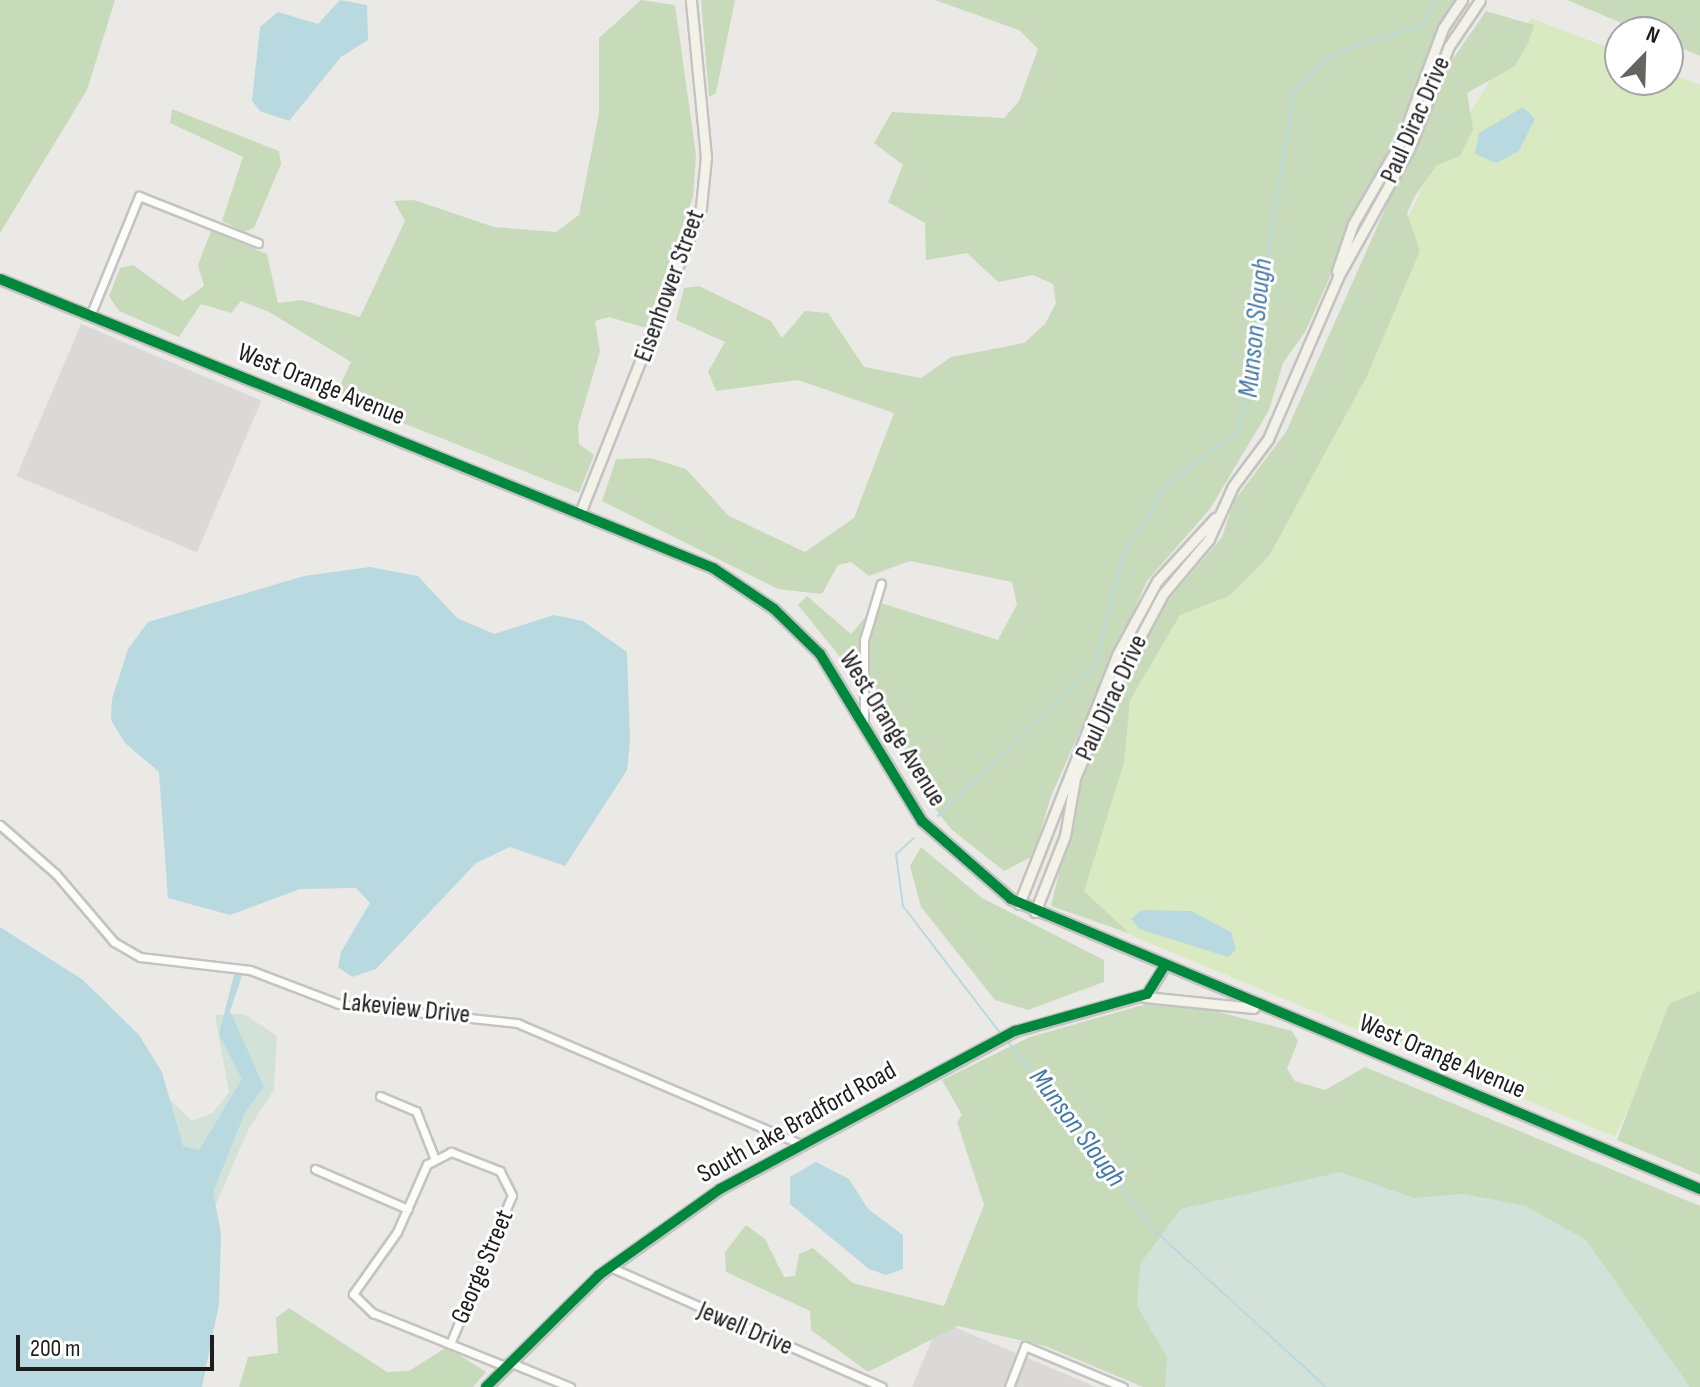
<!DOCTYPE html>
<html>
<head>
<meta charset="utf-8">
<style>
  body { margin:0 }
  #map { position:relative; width:1700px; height:1387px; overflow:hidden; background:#ebe9e5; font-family:"Sofia Sans Condensed",sans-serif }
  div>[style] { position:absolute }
  .residential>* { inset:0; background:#dad9d7; transform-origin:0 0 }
  .grass>* { inset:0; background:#d9eac3 }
  .forest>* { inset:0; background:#c7dbba }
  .wetland>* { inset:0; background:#d3e2d8 }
  .water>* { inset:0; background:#b8d9df }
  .stream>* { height:2px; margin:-1px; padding:0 1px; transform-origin:1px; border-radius:1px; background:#b8d9df }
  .roads { filter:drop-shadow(2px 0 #c4c3c1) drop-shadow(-2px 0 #c4c3c1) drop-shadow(0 2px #c4c3c1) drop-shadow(0 -2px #c4c3c1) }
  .street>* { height:7px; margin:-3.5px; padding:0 3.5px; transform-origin:3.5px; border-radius:3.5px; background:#fcfcfb }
  .secondary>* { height:9px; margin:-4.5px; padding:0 4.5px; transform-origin:4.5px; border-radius:4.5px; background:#f3f2e9 }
  .cycleway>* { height:10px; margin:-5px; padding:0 5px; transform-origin:5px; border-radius:5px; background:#00873e }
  span { translate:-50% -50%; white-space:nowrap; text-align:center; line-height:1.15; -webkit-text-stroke:6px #fff; paint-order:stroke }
  .street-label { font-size:26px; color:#1d1d1d }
  .water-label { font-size:28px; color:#457aa6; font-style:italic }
  .north { position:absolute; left:1604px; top:16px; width:80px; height:80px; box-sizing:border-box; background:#fff; border:2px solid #a5a5a5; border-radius:50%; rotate:23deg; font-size:22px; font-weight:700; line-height:32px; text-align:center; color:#1d1d1d }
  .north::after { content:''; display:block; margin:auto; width:28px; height:36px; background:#656463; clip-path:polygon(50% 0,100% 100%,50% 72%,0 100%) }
  .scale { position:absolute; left:16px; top:1335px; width:198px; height:36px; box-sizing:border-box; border:4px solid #1d1d1d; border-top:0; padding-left:10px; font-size:24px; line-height:28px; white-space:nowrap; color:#1d1d1d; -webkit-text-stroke:6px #fff; paint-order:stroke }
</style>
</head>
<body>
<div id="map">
  <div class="residential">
    <div style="left:81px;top:324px;width:196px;height:165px;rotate:23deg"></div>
    <div style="clip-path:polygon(940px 1321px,1096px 1387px,912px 1387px)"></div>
  </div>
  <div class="grass">
    <div style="clip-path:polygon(1531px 18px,1620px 52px,1620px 80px,1668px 80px,1668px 72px,1700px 85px,1700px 1007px,1676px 1011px,1615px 1137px,1063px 907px,1118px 712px,1177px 609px,1273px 499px,1428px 176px)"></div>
  </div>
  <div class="forest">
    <div style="clip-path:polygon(0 0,115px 0,87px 90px,0 233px)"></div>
    <div style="clip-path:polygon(641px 0,675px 5px,696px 155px,693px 197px,646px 328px,609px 317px,595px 321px,600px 351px,578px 426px,579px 444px,594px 455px,579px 493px,335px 396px,351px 362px,269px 312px,241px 301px,231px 313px,201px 304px,179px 337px,119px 311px,109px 296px,120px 268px,133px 265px,183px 301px,204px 286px,198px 265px,211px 231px,267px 254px,278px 303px,302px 300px,360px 317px,405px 221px,394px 201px,414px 200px,494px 227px,556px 232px,579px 215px,599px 113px,599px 38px)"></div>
    <div style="clip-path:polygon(701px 0,735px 0,716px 93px,709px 97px)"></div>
    <div style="clip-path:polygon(935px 0,1456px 0,1305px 332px,1283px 363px,1269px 410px,1210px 509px,1147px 581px,1051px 796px,1033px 856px,1004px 871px,951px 829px,913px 780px,858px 679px,798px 605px,807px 596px,851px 634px,878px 602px,998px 640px,1017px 604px,1012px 582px,910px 561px,869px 576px,851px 562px,838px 565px,822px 594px,778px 589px,602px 501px,616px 459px,651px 458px,686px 469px,729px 516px,805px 552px,854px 518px,894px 413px,798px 380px,716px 391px,708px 372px,725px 342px,676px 320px,684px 288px,699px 286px,771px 321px,782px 338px,805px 311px,828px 313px,864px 367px,921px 378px,951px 357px,1024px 343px,1045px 324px,1056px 303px,1053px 284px,1033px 275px,998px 282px,967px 253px,926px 260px,925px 223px,888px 202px,903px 165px,874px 143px,892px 112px,1004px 118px,1019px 101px,1038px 49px,1019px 30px)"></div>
    <div style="clip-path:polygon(1567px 0,1700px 0,1700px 56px,1668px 42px,1668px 32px,1643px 32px)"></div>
    <div style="clip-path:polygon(1486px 11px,1534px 25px,1529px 41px,1515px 66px,1467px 93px,1473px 129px,1460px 156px,1437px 165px,1415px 196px,1407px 213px,1420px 251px,1367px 376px,1269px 556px,1229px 596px,1180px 615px,1130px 700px,1124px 763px,1084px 891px,1129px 933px,1051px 906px,1081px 782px,1123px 681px,1167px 602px,1222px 537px,1234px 501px,1286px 432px,1450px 63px)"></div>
    <div style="clip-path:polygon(172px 109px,279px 151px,281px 164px,254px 228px,244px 232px,222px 221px,243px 157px,170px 123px)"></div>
    <div style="clip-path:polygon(921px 847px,982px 898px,1104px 960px,1104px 982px,1028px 1010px,995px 1000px,921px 907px,910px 866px)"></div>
    <div style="clip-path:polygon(1700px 991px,1700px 1175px,1617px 1140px,1669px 1004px)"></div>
    <div style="clip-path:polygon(1146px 1004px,1211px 1010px,1292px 1031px,1298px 1041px,1287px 1069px,1295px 1081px,1325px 1090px,1365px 1067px,1700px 1206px,1700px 1387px,1143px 1387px,1045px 1346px,958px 1326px,868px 1372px,811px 1330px,810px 1311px,726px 1272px,725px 1252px,746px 1225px,765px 1239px,784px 1277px,795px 1276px,799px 1254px,813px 1248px,853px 1283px,944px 1306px,984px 1205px,957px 1122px,962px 1115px,942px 1080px,1030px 1037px)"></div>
    <div style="clip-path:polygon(289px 1308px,387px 1372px,409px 1371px,447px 1347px,486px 1372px,473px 1387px,239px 1387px,248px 1357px,278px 1353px,276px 1318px)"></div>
  </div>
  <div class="wetland">
    <div style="clip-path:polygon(244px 1014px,277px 1036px,274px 1090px,248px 1130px,211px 1216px,164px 1107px,170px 1100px,192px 1121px,213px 1113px,229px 1092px,215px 1015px)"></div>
    <div style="clip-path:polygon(1340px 1172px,1414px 1198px,1463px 1194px,1526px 1206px,1586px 1240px,1690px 1387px,1165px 1387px,1167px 1357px,1137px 1306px,1140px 1264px,1181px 1209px)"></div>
  </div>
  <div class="water">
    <div style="clip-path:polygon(340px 0,367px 5px,368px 40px,341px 57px,289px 121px,260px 111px,252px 101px,260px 27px,278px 12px,318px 24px)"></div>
    <div style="clip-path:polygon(1523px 107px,1535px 119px,1519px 151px,1496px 163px,1475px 154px,1479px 133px)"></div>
    <div style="clip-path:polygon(370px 567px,418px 576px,457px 618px,494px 634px,554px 615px,583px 621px,627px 652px,630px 741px,627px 770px,565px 866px,510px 847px,476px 863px,376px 969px,352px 977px,338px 967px,341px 952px,370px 903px,356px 888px,300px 889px,230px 915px,168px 898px,159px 772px,125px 743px,111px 720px,112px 699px,128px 649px,148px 622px,304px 576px)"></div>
    <div style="clip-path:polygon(1142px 910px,1191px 911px,1231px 932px,1236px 950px,1228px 957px,1139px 929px,1131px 919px)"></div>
    <div style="clip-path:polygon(0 927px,83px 980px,139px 1035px,162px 1072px,183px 1146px,199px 1150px,242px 1079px,219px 1034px,235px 971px,243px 973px,230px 1011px,264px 1087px,245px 1112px,213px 1192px,221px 1233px,219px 1304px,202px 1387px,0 1387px)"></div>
    <div style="clip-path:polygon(816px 1162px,849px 1179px,868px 1209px,903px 1235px,903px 1269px,886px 1275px,869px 1269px,790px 1204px,790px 1177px)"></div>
  </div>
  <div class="stream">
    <div style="left:938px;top:816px;width:219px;rotate:-43.9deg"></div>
    <div style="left:1096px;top:664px;width:112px;rotate:-76.1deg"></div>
    <div style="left:1123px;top:555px;width:80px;rotate:-58.3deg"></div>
    <div style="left:1165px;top:487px;width:95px;rotate:-37.7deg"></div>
    <div style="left:1240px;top:429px;width:341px;rotate:-80.9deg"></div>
    <div style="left:1294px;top:92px;width:54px;rotate:-44.3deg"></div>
    <div style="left:1333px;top:54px;width:94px;rotate:-18deg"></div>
    <div style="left:1422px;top:25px;width:29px;rotate:-59deg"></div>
    <div style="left:914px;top:838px;width:24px;rotate:138deg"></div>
    <div style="left:896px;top:854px;width:52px;rotate:82.3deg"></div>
    <div style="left:903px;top:906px;width:161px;rotate:52.6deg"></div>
    <div style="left:1006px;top:1039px;width:240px;rotate:52.3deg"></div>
    <div style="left:1153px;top:1229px;width:234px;rotate:42.4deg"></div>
  </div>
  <div class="roads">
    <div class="street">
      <div style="left:90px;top:316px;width:130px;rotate:-67.8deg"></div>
      <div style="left:139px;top:196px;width:128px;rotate:21.6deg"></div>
      <div style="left:864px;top:722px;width:82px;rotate:-90deg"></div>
      <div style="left:864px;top:640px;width:59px;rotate:-73.4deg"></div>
      <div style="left:0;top:825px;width:74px;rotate:41.2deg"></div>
      <div style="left:56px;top:874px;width:89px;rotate:49.5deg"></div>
      <div style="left:114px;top:942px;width:30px;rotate:30deg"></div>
      <div style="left:140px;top:957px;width:111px;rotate:6.7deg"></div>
      <div style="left:250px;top:970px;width:95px;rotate:20.9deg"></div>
      <div style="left:339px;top:1004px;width:179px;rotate:6.1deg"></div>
      <div style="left:517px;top:1023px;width:309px;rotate:23.1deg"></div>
      <div style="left:380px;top:1096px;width:39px;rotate:23deg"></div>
      <div style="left:416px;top:1111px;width:49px;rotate:68.6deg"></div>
      <div style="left:315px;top:1169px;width:101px;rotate:23.3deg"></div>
      <div style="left:610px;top:1267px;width:297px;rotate:23.8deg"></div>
      <div style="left:450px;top:1344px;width:161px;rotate:-67.4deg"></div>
      <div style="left:512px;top:1195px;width:27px;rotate:-117deg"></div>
      <div style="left:500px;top:1171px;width:53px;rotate:-158.8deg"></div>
      <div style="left:451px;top:1152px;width:27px;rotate:153deg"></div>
      <div style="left:427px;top:1164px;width:74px;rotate:113.8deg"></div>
      <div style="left:397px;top:1232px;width:76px;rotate:125.4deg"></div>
      <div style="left:353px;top:1294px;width:28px;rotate:44deg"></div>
      <div style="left:373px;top:1313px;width:142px;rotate:21.9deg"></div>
      <div style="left:509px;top:1362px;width:66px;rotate:22.3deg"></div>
      <div style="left:1009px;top:1387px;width:44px;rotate:-68.7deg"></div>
      <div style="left:1025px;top:1346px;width:106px;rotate:22.7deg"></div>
    </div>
    <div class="secondary">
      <div style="left:1337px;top:271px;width:50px;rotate:-71.2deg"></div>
      <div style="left:1353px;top:224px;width:96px;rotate:-60deg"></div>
      <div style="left:1401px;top:141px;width:121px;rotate:-69.6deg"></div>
      <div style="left:1443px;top:28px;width:34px;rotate:-56deg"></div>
      <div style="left:0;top:279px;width:769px;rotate:22.06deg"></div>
      <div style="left:713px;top:568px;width:73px;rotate:33.9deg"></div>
      <div style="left:774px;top:609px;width:64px;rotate:44.4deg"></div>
      <div style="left:820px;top:654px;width:196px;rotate:58.6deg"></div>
      <div style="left:922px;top:821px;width:118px;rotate:41.2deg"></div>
      <div style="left:1011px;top:899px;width:748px;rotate:22.83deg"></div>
      <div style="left:580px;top:513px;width:329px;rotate:-68.4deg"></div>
      <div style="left:701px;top:207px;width:50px;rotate:-84.3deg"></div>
      <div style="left:706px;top:157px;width:158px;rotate:-95.5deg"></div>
      <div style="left:1019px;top:904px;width:268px;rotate:-68.5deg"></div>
      <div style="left:1117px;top:655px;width:84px;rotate:-61.6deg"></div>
      <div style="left:1157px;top:581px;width:86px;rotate:-47.4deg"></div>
      <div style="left:1035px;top:912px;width:82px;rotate:-68.5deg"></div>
      <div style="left:1065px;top:836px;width:59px;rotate:-80.2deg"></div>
      <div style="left:1075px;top:778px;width:98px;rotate:-67.1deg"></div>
      <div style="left:1113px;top:688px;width:106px;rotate:-62deg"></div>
      <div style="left:1163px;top:594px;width:72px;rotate:-50.1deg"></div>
      <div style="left:1209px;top:539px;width:58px;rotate:-65.6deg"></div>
      <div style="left:1233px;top:486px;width:59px;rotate:-53.3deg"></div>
      <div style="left:1268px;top:439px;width:176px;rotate:-66.6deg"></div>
      <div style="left:1338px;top:277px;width:146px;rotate:-61deg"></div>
      <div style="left:1409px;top:149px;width:110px;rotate:-68.8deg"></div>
      <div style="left:1449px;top:46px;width:55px;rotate:-56deg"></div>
      <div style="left:1145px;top:997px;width:109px;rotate:5.8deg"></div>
      <div style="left:486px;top:1387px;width:159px;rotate:-44.7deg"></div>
      <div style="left:599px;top:1275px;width:148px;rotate:-35.4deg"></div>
      <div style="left:720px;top:1189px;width:335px;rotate:-28.2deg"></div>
      <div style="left:1015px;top:1031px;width:137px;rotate:-15.7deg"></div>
      <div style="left:1147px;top:994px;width:34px;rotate:-58deg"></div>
    </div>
  </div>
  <div class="cycleway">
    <div style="left:0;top:279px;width:769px;rotate:22.06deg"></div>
    <div style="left:713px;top:568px;width:73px;rotate:33.9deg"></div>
    <div style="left:774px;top:609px;width:64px;rotate:44.4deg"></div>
    <div style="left:820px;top:654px;width:196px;rotate:58.6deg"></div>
    <div style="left:922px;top:821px;width:118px;rotate:41.2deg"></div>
    <div style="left:1011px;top:899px;width:748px;rotate:22.83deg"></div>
    <div style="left:486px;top:1387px;width:159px;rotate:-44.7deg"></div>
    <div style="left:599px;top:1275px;width:148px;rotate:-35.4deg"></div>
    <div style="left:720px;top:1189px;width:335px;rotate:-28.2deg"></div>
    <div style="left:1015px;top:1031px;width:137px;rotate:-15.7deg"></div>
    <div style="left:1147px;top:994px;width:34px;rotate:-58deg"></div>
  </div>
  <div class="street-label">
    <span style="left:1416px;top:120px;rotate:-66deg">Paul Dirac Drive</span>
    <span style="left:670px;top:286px;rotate:-70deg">Eisenhower Street</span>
    <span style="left:321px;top:385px;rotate:22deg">West Orange Avenue</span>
    <span style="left:1112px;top:698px;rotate:-65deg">Paul Dirac Drive</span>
    <span style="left:892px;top:729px;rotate:58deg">West Orange Avenue</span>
    <span style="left:406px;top:1009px;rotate:6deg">Lakeview Drive</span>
    <span style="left:1442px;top:1057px;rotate:23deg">West Orange Avenue</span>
    <span style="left:797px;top:1123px;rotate:-29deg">South Lake Bradford Road</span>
    <span style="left:483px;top:1267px;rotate:-67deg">George Street</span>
    <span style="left:745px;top:1329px;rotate:23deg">Jewell Drive</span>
  </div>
  <div class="water-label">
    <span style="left:1256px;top:328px;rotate:-84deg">Munson Slough</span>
    <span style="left:1077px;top:1128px;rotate:53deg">Munson Slough</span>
  </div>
  <div class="north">N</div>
  <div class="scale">200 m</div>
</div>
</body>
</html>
